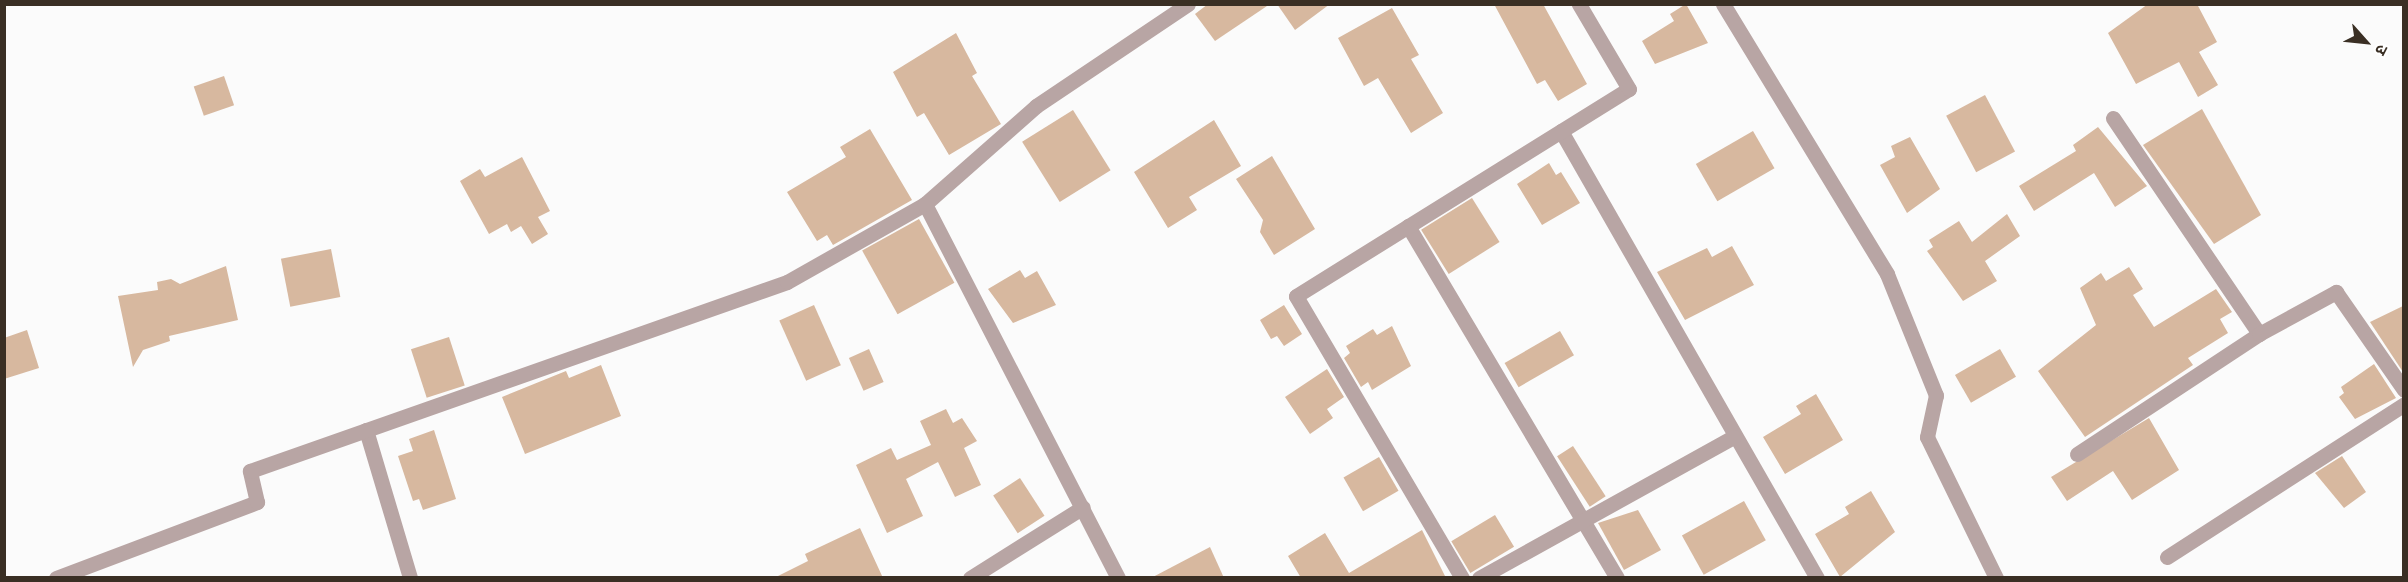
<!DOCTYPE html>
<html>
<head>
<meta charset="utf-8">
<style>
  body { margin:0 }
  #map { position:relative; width:2408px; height:582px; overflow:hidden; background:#fbfbfb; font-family:"Noto Sans","Noto Sans Devanagari",sans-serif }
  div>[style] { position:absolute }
  .building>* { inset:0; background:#d7b89f; transform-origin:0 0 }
  .street>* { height:15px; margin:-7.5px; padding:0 7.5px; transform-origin:7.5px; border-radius:7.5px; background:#b8a5a4 }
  span { translate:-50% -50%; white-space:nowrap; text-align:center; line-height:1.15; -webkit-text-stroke:6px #fff; paint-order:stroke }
  .frame { position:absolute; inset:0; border:6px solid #3a2f24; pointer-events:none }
  .north { position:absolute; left:2336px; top:12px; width:60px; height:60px; -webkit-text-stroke:4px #fff; paint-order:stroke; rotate:117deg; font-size:16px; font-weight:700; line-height:24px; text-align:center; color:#3a2f24 }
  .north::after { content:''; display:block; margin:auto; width:21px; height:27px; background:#3a2f24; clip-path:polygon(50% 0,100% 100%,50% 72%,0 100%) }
</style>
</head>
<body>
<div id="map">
  <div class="building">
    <div style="clip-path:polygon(1208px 4px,1270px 4px,1215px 41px,1195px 14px)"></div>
    <div style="clip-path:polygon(1277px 4px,1330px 4px,1295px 30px)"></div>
    <div style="clip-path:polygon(1494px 4px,1543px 4px,1587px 84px,1558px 101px,1545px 80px,1537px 84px)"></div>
    <div style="clip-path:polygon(1686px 4px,1708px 43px,1655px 64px,1642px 41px,1674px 21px,1670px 14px)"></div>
    <div style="clip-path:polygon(2148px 4px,2197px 4px,2217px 42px,2199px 52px,2218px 85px,2198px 97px,2179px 62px,2136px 84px,2108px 33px)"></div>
    <div style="clip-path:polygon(1392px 8px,1419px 55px,1411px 59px,1443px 113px,1411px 133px,1378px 78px,1364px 86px,1338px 38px)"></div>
    <div style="clip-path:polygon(956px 33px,977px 73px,972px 76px,1001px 124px,949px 155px,924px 113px,917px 117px,893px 72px)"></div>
    <div style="left:224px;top:76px;width:31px;height:32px;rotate:71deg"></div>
    <div style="left:1985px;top:95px;width:64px;height:44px;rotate:62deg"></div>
    <div style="clip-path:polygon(2202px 109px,2261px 215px,2214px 244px,2143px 145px)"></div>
    <div style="left:1073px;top:110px;width:71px;height:60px;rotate:58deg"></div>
    <div style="clip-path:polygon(1214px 120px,1241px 166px,1189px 197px,1197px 210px,1168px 228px,1134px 172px)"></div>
    <div style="clip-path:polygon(2098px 127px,2147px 186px,2115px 207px,2094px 173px,2034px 211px,2019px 186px,2076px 151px,2073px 145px)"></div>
    <div style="clip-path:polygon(870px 129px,912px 200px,833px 245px,827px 235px,817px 241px,787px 192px,846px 157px,840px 147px)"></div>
    <div style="left:1753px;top:131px;width:43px;height:66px;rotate:60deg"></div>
    <div style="clip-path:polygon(1910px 137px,1940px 189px,1907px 213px,1880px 165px,1895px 157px,1891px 146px)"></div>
    <div style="clip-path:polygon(1272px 156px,1315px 229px,1274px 255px,1260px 232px,1263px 220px,1236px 179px)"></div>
    <div style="clip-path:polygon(522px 157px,550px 211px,538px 217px,548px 234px,532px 244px,521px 226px,511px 232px,507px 224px,489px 234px,460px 181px,480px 169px,485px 177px)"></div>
    <div style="clip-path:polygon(1549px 163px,1556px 175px,1561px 172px,1580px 203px,1542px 225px,1517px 184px)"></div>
    <div style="left:1472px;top:198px;width:52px;height:60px;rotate:58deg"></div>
    <div style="clip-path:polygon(2007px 214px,2020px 236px,1985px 261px,1997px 281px,1963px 301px,1927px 251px,1933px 247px,1929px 240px,1959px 221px,1972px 242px)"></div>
    <div style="left:919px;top:219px;width:73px;height:65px;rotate:61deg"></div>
    <div style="clip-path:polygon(1732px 246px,1754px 285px,1685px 320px,1657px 272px,1707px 248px,1712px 257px)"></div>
    <div style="left:331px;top:249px;width:49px;height:51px;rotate:79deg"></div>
    <div style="clip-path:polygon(226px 266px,238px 320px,169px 336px,170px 341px,143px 350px,133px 367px,118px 296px,158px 290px,157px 282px,171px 279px,180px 284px)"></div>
    <div style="clip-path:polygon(2129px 267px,2143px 289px,2133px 295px,2154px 327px,2216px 289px,2232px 312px,2220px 319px,2228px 333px,2188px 358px,2193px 365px,2085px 437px,2038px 371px,2096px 325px,2080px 288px,2101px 273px,2106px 281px)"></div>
    <div style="clip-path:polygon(1020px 270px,1025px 278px,1037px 271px,1056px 305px,1013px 323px,988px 289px)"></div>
    <div style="left:814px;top:305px;width:66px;height:38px;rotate:66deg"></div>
    <div style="clip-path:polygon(1284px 305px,1302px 334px,1284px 346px,1277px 336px,1271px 339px,1260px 320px)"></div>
    <div style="clip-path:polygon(2403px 306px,2403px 372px,2370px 322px)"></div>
    <div style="clip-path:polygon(1392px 326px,1411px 366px,1372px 390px,1368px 382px,1361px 387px,1344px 358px,1350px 353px,1346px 346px,1373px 329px,1377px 335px)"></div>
    <div style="clip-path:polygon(27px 330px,39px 368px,4px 379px,4px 338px)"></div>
    <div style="left:1560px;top:331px;width:28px;height:64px;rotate:60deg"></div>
    <div style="left:449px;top:337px;width:51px;height:40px;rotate:72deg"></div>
    <div style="left:869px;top:349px;width:36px;height:22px;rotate:66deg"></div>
    <div style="left:2000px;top:349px;width:32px;height:52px;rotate:60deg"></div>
    <div style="clip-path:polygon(2374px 364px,2396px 398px,2355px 419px,2339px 397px,2344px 393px,2341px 387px)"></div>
    <div style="clip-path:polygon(601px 365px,621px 416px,525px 454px,502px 397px,566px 371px,569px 378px)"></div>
    <div style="clip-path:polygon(1327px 369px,1344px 397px,1327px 409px,1333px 418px,1310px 434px,1285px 397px)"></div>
    <div style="clip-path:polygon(1816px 394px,1843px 440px,1785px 474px,1763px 437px,1801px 414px,1796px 406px)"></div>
    <div style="clip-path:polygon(946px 409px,953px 423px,962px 418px,977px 441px,964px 448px,981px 485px,955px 497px,938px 462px,906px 479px,923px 516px,887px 533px,856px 465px,891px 448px,897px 460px,931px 445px,920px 421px)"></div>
    <div style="clip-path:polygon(2149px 418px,2179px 470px,2132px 500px,2113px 471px,2067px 501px,2051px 477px)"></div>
    <div style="clip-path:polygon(434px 430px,456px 499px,423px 510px,419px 499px,413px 501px,398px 456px,413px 451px,409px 439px)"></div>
    <div style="left:1573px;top:446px;width:60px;height:19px;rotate:57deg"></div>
    <div style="clip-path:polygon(2342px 456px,2366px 492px,2344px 508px,2315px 473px)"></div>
    <div style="left:1379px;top:457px;width:39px;height:41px;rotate:60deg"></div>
    <div style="left:1020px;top:478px;width:45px;height:32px;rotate:57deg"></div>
    <div style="clip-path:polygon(1871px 491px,1895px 532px,1840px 577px,1815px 534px,1849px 514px,1845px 507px)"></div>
    <div style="left:1744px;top:501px;width:45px;height:71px;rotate:61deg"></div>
    <div style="clip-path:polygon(1638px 510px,1661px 550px,1624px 570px,1598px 523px)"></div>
    <div style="left:1495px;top:515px;width:37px;height:51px;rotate:59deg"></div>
    <div style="clip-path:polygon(860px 528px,883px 578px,774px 578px,808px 561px,805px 554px)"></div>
    <div style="clip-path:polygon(1422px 530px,1446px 578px,1301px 578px,1288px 556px,1325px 533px,1349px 573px)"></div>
    <div style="clip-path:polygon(1210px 547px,1224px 578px,1151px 578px)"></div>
  </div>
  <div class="street">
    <div style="left:1723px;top:4px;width:316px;rotate:58.7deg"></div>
    <div style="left:1887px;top:274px;width:131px;rotate:68deg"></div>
    <div style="left:1936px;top:395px;width:43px;rotate:102.1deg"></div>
    <div style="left:1927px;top:437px;width:157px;rotate:63.9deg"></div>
    <div style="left:2113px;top:118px;width:261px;rotate:55.9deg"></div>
    <div style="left:1561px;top:131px;width:515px;rotate:60.2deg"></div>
    <div style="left:1408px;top:226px;width:409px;rotate:59.3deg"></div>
    <div style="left:366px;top:430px;width:154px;rotate:73.4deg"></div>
    <div style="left:2077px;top:454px;width:218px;rotate:-33.4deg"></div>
    <div style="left:2259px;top:334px;width:88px;rotate:-28.6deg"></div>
    <div style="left:2336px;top:292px;width:119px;rotate:55.2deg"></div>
    <div style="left:2167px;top:557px;width:282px;rotate:-32.8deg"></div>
    <div style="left:56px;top:578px;width:215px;rotate:-20.7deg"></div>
    <div style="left:257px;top:502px;width:32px;rotate:-103deg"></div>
    <div style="left:250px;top:471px;width:569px;rotate:-19.39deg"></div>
    <div style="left:787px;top:282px;width:159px;rotate:-29.5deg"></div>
    <div style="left:970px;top:578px;width:133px;rotate:-32.1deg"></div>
    <div style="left:1118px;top:578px;width:421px;rotate:-117.3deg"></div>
    <div style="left:925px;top:204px;width:148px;rotate:-41.4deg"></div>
    <div style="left:1036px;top:106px;width:183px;rotate:-33.9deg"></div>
    <div style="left:1462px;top:578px;width:327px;rotate:-120.5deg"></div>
    <div style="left:1296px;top:296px;width:392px;rotate:-31.9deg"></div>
    <div style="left:1629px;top:89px;width:99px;rotate:-120.5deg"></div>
    <div style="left:1479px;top:578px;width:291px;rotate:-29deg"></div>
  </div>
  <div class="frame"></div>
  <div class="north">उ</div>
</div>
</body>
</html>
